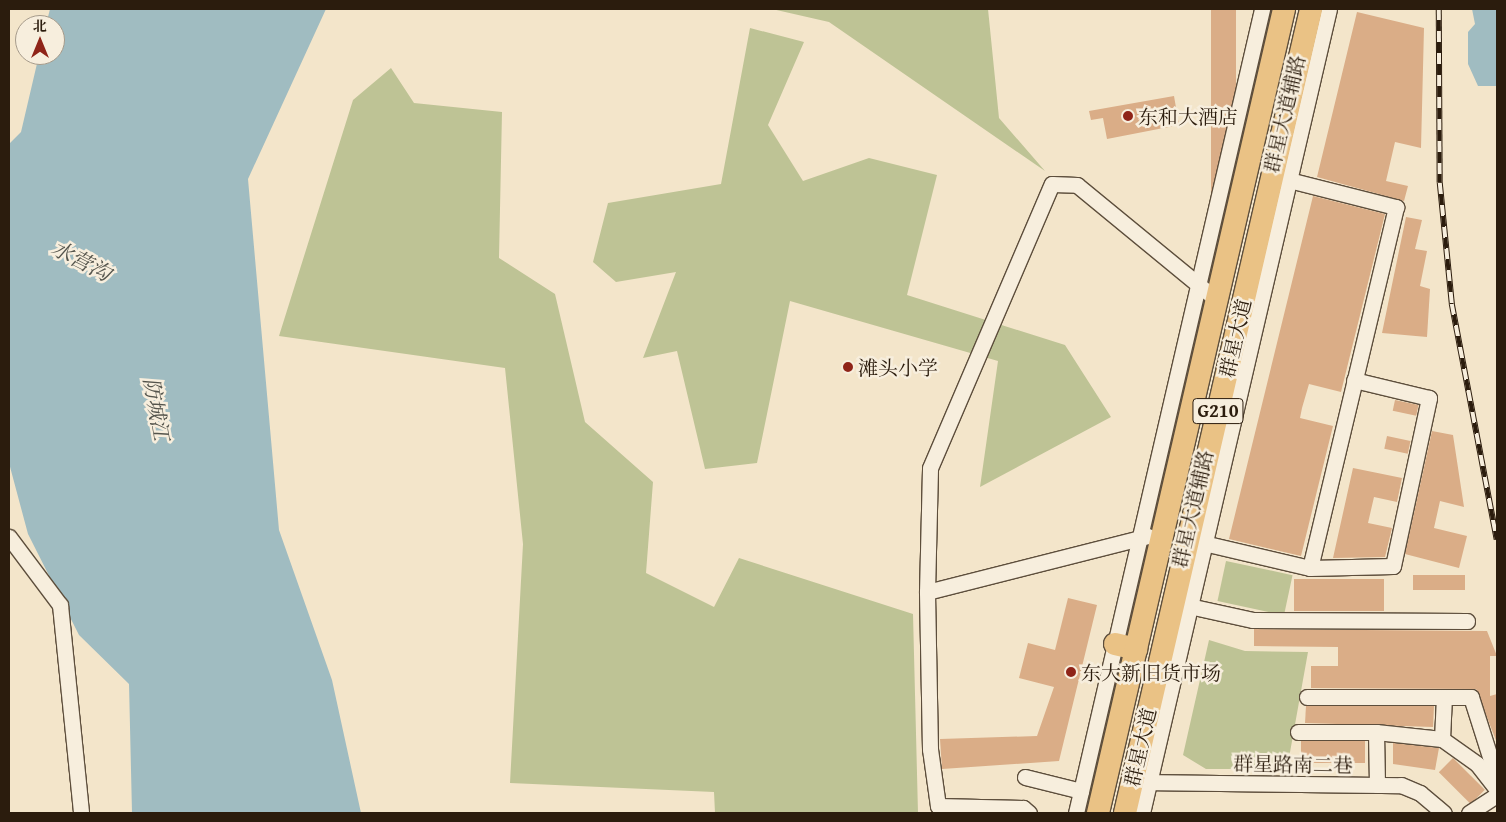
<!DOCTYPE html>
<html>
<head>
<meta charset="utf-8">
<style>
  body { margin:0 }
  #map { position:relative; width:1506px; height:822px; overflow:hidden; background:#f3e5ca; font-family:"Gentium Book Plus","Noto Serif SC",serif }
  div>[style] { position:absolute }
  .green>* { inset:0; background:#bec395; transform-origin:0 0 }
  .water>* { inset:0; background:#a0bcc1 }
  .building>* { inset:0; background:#daad87; transform-origin:0 0 }
  .roads { filter:drop-shadow(1px 0 #5d4e3c) drop-shadow(-1px 0 #5d4e3c) drop-shadow(0 1px #5d4e3c) drop-shadow(0 -1px #5d4e3c) }
  .minor>* { height:15px; margin:-7.5px; padding:0 7.5px; transform-origin:7.5px; border-radius:7.5px; background:#f7eedd }
  .highway>* { height:22px; margin:-11px; padding:0 11px; transform-origin:11px; border-radius:11px; background:#eac285 }
  .rail>* { height:5.5px; margin-top:-2.75px; transform-origin:0; background:repeating-linear-gradient(90deg,#f7eedd 0 11px,#2b1c0d 0 22px); box-sizing:border-box; border-block:1px solid #2b1c0d }
  .dots>* { width:14px; height:14px; translate:-50% -50%; box-sizing:border-box; border:2px solid #f7eedd; border-radius:50% }
  span { translate:-50% -50%; white-space:nowrap; text-align:center; line-height:1.15; -webkit-text-stroke:5px #f7eedd; paint-order:stroke }
  .shield-label span { padding:1px 4px; background:#f7eedd; border:1px solid; border-radius:4px; -webkit-text-stroke-width:0 }
  .shield-label { font-size:19px; color:#2b1c0d; font-weight:700 }
  .street-label { font-size:20px; color:#2b1c0d }
  .poi-label { font-size:20px; color:#2b1c0d }
  .left { translate:0 -50%; text-align:left }
  .water-label { font-size:21px; color:#54544c; font-style:italic }
  .frame { position:absolute; inset:0; border:10px solid #2b1c0d; pointer-events:none }
  .north { position:absolute; left:15px; top:15px; width:50px; height:50px; box-sizing:border-box; background:#f7eedd; border:1px solid #a59a8a; border-radius:50%; rotate:0deg; font-size:14px; font-weight:700; line-height:20px; text-align:center; color:#2b1c0d }
  .north::after { content:''; display:block; margin:auto; width:18px; height:22px; background:#8f2418; clip-path:polygon(50% 0,100% 100%,50% 72%,0 100%) }
</style>
</head>
<body>
<div id="map">
  <div class="green">
    <div style="clip-path:polygon(772px 9px,988px 9px,999px 118px,1045px 171px,829px 22px)"></div>
    <div style="clip-path:polygon(750px 28px,804px 42px,768px 125px,803px 181px,869px 158px,937px 175px,907px 295px,1065px 345px,1111px 417px,980px 487px,998px 361px,790px 301px,757px 463px,705px 469px,677px 351px,643px 358px,676px 272px,616px 282px,593px 262px,608px 203px,721px 184px)"></div>
    <div style="clip-path:polygon(391px 68px,414px 103px,502px 112px,499px 258px,555px 294px,585px 422px,653px 482px,646px 573px,714px 607px,739px 558px,913px 614px,918px 813px,715px 813px,714px 792px,510px 783px,523px 544px,505px 368px,279px 336px,353px 100px)"></div>
    <div style="left:1226px;top:561px;width:68px;height:41px;rotate:12deg"></div>
    <div style="clip-path:polygon(1209px 640px,1245px 651px,1308px 652px,1287px 769px,1206px 769px,1183px 755px)"></div>
  </div>
  <div class="water">
    <div style="clip-path:polygon(50px 9px,326px 9px,248px 179px,279px 530px,332px 680px,361px 813px,132px 813px,129px 684px,79px 635px,28px 534px,9px 463px,9px 144px,21px 132px,39px 55px,55px 55px,55px 25px,46px 25px)"></div>
    <div style="clip-path:polygon(1472px 9px,1497px 9px,1497px 86px,1478px 86px,1468px 64px,1468px 32px,1475px 24px)"></div>
  </div>
  <div class="building">
    <div style="left:1211px;top:9px;width:25px;height:227px"></div>
    <div style="clip-path:polygon(1357px 12px,1424px 28px,1421px 148px,1395px 142px,1386px 181px,1408px 186px,1404px 201px,1317px 177px)"></div>
    <div style="clip-path:polygon(1174px 96px,1179px 125px,1107px 139px,1103px 118px,1091px 120px,1089px 111px)"></div>
    <div style="clip-path:polygon(1313px 196px,1385px 214px,1341px 392px,1309px 384px,1302px 408px,1300px 418px,1333px 426px,1301px 556px,1229px 539px)"></div>
    <div style="clip-path:polygon(1406px 217px,1422px 220px,1415px 249px,1427px 251px,1420px 286px,1430px 289px,1427px 337px,1382px 333px)"></div>
    <div style="left:1395px;top:400px;width:24px;height:11px;rotate:12deg"></div>
    <div style="clip-path:polygon(1432px 431px,1453px 435px,1464px 507px,1440px 501px,1434px 528px,1467px 536px,1459px 568px,1405px 554px)"></div>
    <div style="left:1387px;top:436px;width:24px;height:13px;rotate:12deg"></div>
    <div style="clip-path:polygon(1353px 468px,1402px 478px,1397px 502px,1374px 497px,1368px 523px,1392px 528px,1385px 557px,1333px 558px)"></div>
    <div style="left:1413px;top:575px;width:52px;height:15px"></div>
    <div style="left:1294px;top:579px;width:90px;height:32px"></div>
    <div style="clip-path:polygon(1068px 598px,1097px 605px,1059px 761px,942px 769px,940px 739px,1037px 736px,1054px 687px,1019px 678px,1028px 643px,1055px 650px)"></div>
    <div style="clip-path:polygon(1254px 629px,1487px 631px,1497px 656px,1490px 656px,1490px 696px,1497px 694px,1497px 743px,1476px 689px,1311px 688px,1311px 666px,1338px 666px,1338px 647px,1254px 646px)"></div>
    <div style="clip-path:polygon(1306px 706px,1434px 706px,1433px 727px,1305px 723px)"></div>
    <div style="left:1301px;top:741px;width:64px;height:22px"></div>
    <div style="clip-path:polygon(1393px 743px,1439px 748px,1435px 770px,1393px 764px)"></div>
    <div style="left:1453px;top:758px;width:45px;height:20px;rotate:45deg"></div>
  </div>
  <div class="roads">
    <div class="minor">
      <div style="left:1281px;top:178px;width:119px;rotate:14.2deg"></div>
      <div style="left:1396px;top:207px;width:371px;rotate:103.4deg"></div>
      <div style="left:9px;top:537px;width:85px;rotate:53.1deg"></div>
      <div style="left:60px;top:605px;width:209px;rotate:84.2deg"></div>
      <div style="left:1195px;top:541px;width:118px;rotate:13.2deg"></div>
      <div style="left:1310px;top:568px;width:83px;rotate:-1.4deg"></div>
      <div style="left:1393px;top:566px;width:172px;rotate:-77.9deg"></div>
      <div style="left:1429px;top:398px;width:77px;rotate:-166.5deg"></div>
      <div style="left:927px;top:592px;width:228px;rotate:-14.2deg"></div>
      <div style="left:1180px;top:604px;width:75px;rotate:12.4deg"></div>
      <div style="left:1253px;top:620px;width:214px;rotate:0.3deg"></div>
      <div style="left:1307px;top:697px;width:164px"></div>
      <div style="left:1471px;top:697px;width:86px;rotate:72.4deg"></div>
      <div style="left:1298px;top:732px;width:78px"></div>
      <div style="left:1376px;top:732px;width:66px;rotate:6.1deg"></div>
      <div style="left:1442px;top:739px;width:43px;rotate:35.5deg"></div>
      <div style="left:1477px;top:764px;width:33px;rotate:52deg"></div>
      <div style="left:1376px;top:732px;width:53px;rotate:88.9deg"></div>
      <div style="left:1442px;top:739px;width:42px;rotate:-87.3deg"></div>
      <div style="left:1025px;top:777px;width:58px;rotate:14deg"></div>
      <div style="left:1139px;top:782px;width:262px;rotate:0.7deg"></div>
      <div style="left:1401px;top:785px;width:21px;rotate:23deg"></div>
      <div style="left:1420px;top:793px;width:31px;rotate:40deg"></div>
      <div style="left:1029px;top:813px;width:8px;rotate:-140deg"></div>
      <div style="left:1023px;top:808px;width:85px;rotate:-178.7deg"></div>
      <div style="left:938px;top:806px;width:58px;rotate:-98deg"></div>
      <div style="left:930px;top:749px;width:157px;rotate:-91.1deg"></div>
      <div style="left:927px;top:592px;width:124px;rotate:-88.6deg"></div>
      <div style="left:930px;top:468px;width:309px;rotate:-66.8deg"></div>
      <div style="left:1052px;top:184px;width:25px;rotate:2deg"></div>
      <div style="left:1077px;top:185px;width:181px;rotate:39.4deg"></div>
      <div style="left:1076px;top:813px;width:825px;rotate:-76.97deg"></div>
      <div style="left:1142px;top:813px;width:825px;rotate:-76.91deg"></div>
      <div style="left:1469px;top:813px;width:33px;rotate:-33deg"></div>
    </div>
    <div class="highway">
      <div style="left:1115px;top:644px;width:22px;rotate:13deg"></div>
      <div style="left:1098px;top:813px;width:825px;rotate:-76.97deg"></div>
      <div style="left:1125px;top:813px;width:825px;rotate:-76.97deg"></div>
    </div>
  </div>
  <div class="rail">
    <div style="left:1439px;top:9px;width:174px;rotate:89.7deg"></div>
    <div style="left:1440px;top:183px;width:122px;rotate:84.3deg"></div>
    <div style="left:1452px;top:304px;width:240px;rotate:79.2deg"></div>
  </div>
  <div class="dots">
    <div style="left:1128px;top:116px;background:#8f2418"></div>
    <div style="left:848px;top:367px;background:#8f2418"></div>
    <div style="left:1071px;top:672px;background:#8f2418"></div>
  </div>
  <div class="shield-label">
    <span style="left:1218px;top:411px">G210</span>
  </div>
  <div class="street-label">
    <span style="left:1284px;top:114px;rotate:-77deg">群星大道辅路</span>
    <span style="left:1235px;top:338px;rotate:-77deg">群星大道</span>
    <span style="left:1192px;top:509px;rotate:-77deg">群星大道辅路</span>
    <span style="left:1140px;top:747px;rotate:-77deg">群星大道</span>
    <span style="left:1293px;top:764px;rotate:1deg">群星路南二巷</span>
  </div>
  <div class="poi-label">
    <span class="left" style="left:1138px;top:116px">东和大酒店</span>
    <span class="left" style="left:858px;top:367px">滩头小学</span>
    <span class="left" style="left:1081px;top:672px">东大新旧货市场</span>
  </div>
  <div class="water-label">
    <span style="left:81px;top:261px;rotate:27deg">水营沟</span>
    <span style="left:156px;top:409px;rotate:80deg">防城江</span>
  </div>
  <div class="frame"></div>
  <div class="north">北</div>
</div>
</body>
</html>
